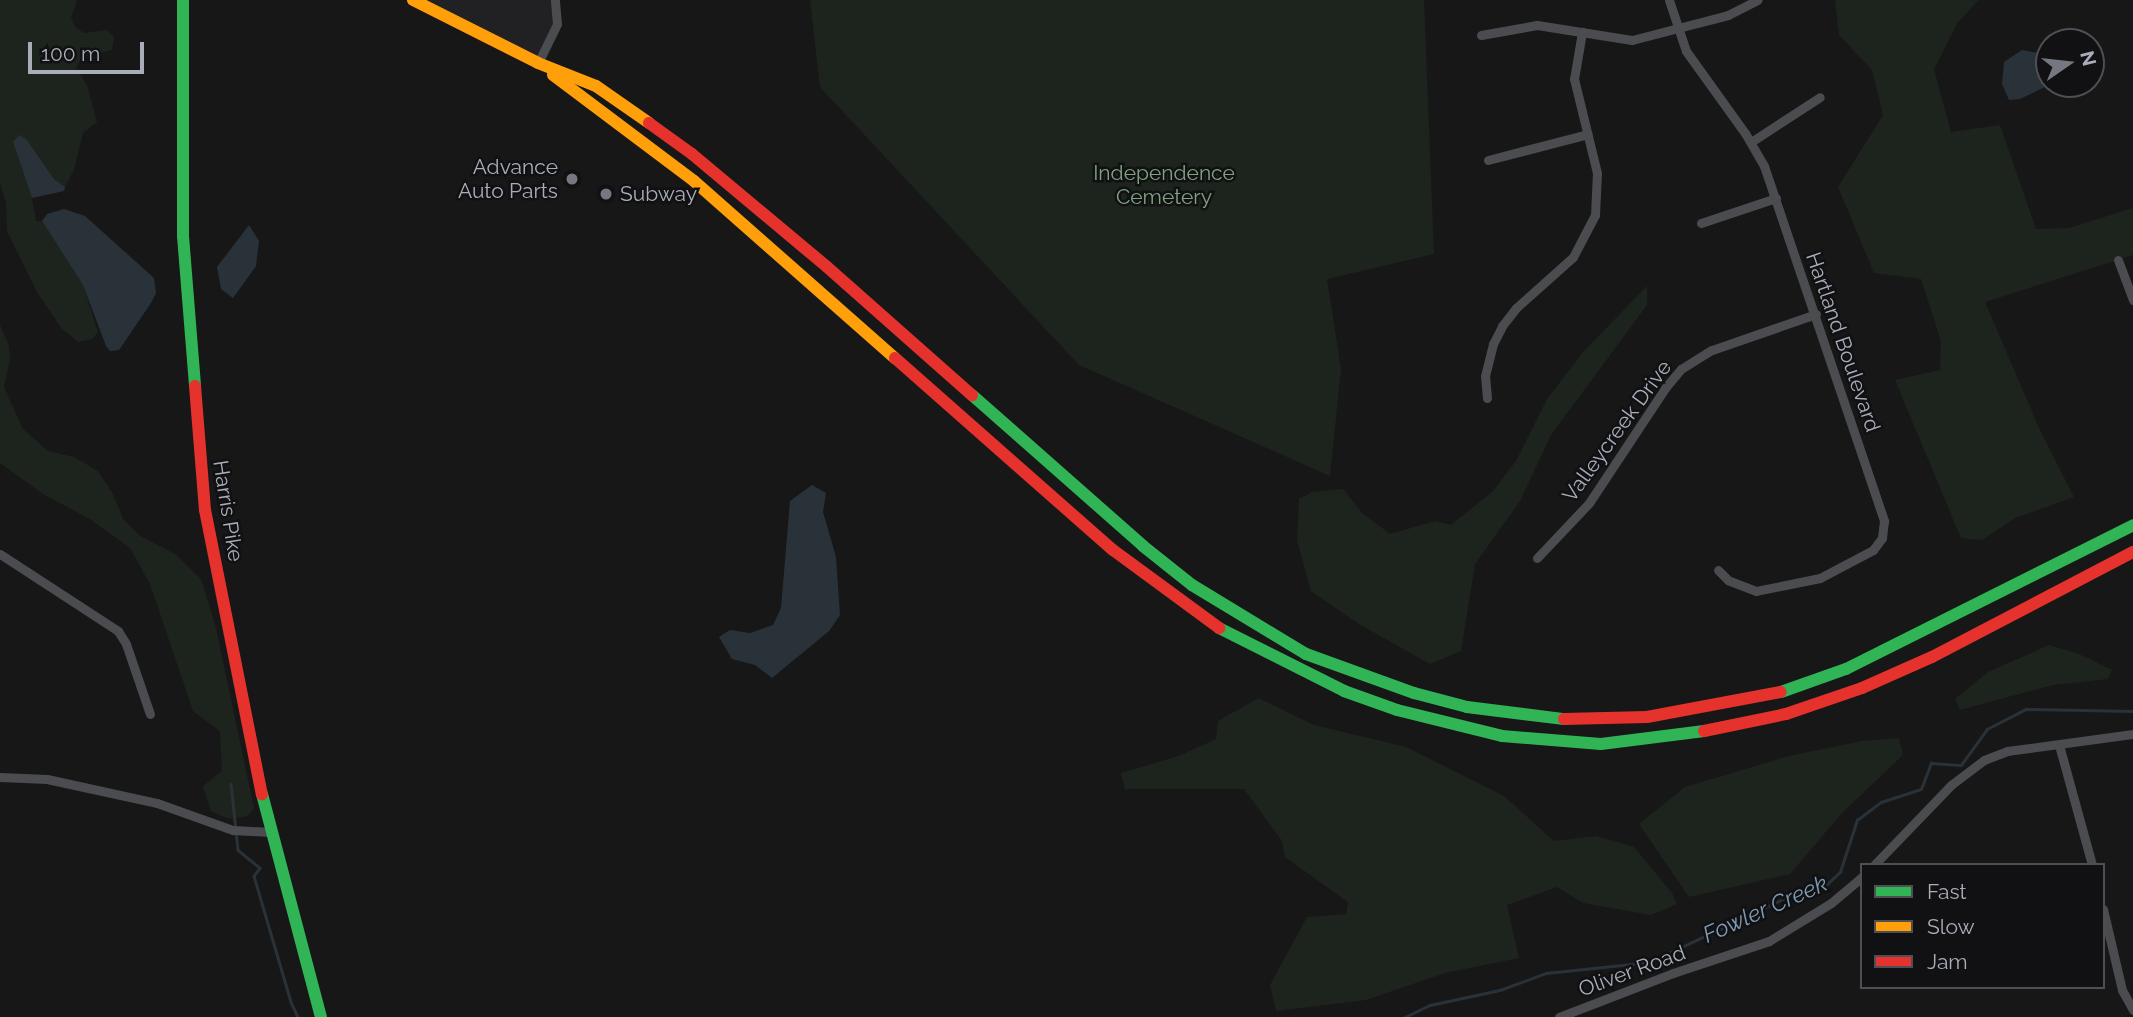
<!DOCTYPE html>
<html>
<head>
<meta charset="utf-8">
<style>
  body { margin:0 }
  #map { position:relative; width:2133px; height:1017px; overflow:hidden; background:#171717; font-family:Raleway,sans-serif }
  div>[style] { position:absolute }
  .built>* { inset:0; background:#212123 }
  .green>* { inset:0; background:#1d241e }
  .water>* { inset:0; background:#2a3239 }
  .stream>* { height:2.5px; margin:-1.25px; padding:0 1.25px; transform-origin:1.25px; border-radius:1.25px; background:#2a3239 }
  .street>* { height:9px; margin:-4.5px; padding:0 4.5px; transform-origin:4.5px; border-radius:4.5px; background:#4b4c50 }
  .fast>* { height:12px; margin:-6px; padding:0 6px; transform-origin:6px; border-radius:6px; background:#30b455 }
  .slow>* { height:12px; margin:-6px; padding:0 6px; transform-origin:6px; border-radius:6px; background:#ff9f0a }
  .jam>* { height:12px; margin:-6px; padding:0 6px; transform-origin:6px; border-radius:6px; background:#e5322d }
  .dots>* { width:19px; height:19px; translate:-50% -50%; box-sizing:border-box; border:4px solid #111113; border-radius:50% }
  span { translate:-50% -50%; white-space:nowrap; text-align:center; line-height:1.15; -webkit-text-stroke:5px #111113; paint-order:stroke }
  .poi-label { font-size:21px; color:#a8adb8 }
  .right { translate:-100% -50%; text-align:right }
  .left { translate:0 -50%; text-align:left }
  .park-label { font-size:21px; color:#7fa381 }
  .street-label { font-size:21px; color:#a8adb8 }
  .water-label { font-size:23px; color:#7f9bb3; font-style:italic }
  .legend { position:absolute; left:1860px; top:863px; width:245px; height:126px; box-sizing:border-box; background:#111113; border:2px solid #4d4f55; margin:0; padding:9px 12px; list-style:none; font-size:21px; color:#a8adb8 }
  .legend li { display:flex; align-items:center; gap:14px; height:35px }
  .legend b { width:35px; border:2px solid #4d4f55 }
  .north { position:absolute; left:2035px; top:28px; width:70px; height:70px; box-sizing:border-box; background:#111113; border:2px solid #4d4f55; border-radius:50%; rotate:76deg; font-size:19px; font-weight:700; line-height:28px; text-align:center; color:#a8adb8 }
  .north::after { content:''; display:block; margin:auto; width:24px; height:32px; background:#757880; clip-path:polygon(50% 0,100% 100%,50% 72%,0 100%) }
  .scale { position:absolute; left:28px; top:42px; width:116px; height:32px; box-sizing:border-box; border:4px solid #a8adb8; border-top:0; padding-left:9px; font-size:21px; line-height:24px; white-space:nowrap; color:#a8adb8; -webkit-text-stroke:5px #111113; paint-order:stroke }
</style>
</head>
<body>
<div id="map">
  <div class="built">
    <div style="clip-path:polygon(413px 0,555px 0,557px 24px,538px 63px)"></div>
  </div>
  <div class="green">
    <div style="clip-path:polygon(0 0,77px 0,71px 17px,75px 27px,84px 33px,107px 30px,114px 37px,112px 50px,82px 57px,76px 68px,87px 85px,97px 122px,83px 133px,74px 169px,65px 187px,54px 179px,27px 140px,13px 142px,32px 198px,36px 221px,42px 221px,83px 285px,98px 332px,92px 339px,78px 342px,62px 329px,37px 292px,7px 231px,6px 202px,0 183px)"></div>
    <div style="clip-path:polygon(810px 0,1424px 0,1434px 254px,1327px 279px,1341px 369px,1330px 476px,1079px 365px,820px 87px)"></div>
    <div style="clip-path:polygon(1835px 0,1979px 0,1958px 22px,1934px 69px,1951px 132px,2000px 125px,2036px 229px,2069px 228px,2133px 208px,2133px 255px,1985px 302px,2039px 428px,2074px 497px,2015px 518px,1982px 540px,1961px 538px,1895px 380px,1940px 370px,1941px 341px,1921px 279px,1874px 273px,1838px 187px,1883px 115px,1872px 70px,1839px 35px)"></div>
    <div style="clip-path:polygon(1647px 286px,1647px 305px,1551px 435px,1520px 501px,1475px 564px,1461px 651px,1430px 664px,1359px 624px,1311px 591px,1297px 540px,1299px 499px,1312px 492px,1343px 489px,1362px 513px,1390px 534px,1435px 521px,1451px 525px,1492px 492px,1516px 461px,1547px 399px,1584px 351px)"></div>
    <div style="clip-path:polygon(0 325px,9px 346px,10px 359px,4px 387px,23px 429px,48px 451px,74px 457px,98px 471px,113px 494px,123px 519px,140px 536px,175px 554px,201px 579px,215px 624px,254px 808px,248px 816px,229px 819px,211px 811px,203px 786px,222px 771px,220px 731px,193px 711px,150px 584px,130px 548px,90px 519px,43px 494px,0 463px)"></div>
    <div style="clip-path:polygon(2049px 645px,2079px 654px,2112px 670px,2108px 679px,2053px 685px,1960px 710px,1955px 699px,1988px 672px)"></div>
    <div style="clip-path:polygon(1259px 698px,1314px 725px,1406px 747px,1504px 796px,1554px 841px,1596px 836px,1634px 847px,1672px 893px,1677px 904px,1651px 915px,1583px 903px,1557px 887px,1507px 905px,1519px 958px,1445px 973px,1366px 1000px,1276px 1011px,1270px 985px,1307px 917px,1346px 914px,1348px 902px,1285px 857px,1282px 841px,1244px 789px,1125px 789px,1121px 773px,1179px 756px,1216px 739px,1218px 721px)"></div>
    <div style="clip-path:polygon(1899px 738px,1903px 755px,1842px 813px,1790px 874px,1689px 897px,1639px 824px,1685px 787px,1789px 756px,1862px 741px)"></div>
  </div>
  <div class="water">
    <div style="clip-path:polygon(2022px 50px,2049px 55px,2051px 84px,2020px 99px,2009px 100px,2002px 84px,2004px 62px)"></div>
    <div style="clip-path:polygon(19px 135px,27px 140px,54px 179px,65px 187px,64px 191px,32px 198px,13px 142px)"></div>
    <div style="clip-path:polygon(64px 209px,85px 216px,154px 278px,156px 293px,151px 303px,119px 350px,110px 351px,106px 346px,83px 285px,42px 221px,47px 214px)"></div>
    <div style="clip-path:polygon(249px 225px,259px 241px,256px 266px,233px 298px,221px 289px,217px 267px)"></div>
    <div style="clip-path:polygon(812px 485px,826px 493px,823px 512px,836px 557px,840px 615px,829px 631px,772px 678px,755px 665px,732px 659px,719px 637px,730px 630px,750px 633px,773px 625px,781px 608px,790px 501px)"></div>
  </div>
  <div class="stream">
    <div style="left:231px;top:784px;width:66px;rotate:83.9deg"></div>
    <div style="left:238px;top:850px;width:28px;rotate:39deg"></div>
    <div style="left:260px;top:868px;width:10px;rotate:127deg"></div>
    <div style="left:254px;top:876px;width:131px;rotate:73.6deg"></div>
    <div style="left:291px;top:1002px;width:17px;rotate:65deg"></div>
    <div style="left:1405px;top:1017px;width:28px;rotate:-26deg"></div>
    <div style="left:1430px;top:1005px;width:72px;rotate:-12.1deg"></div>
    <div style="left:1500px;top:990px;width:49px;rotate:-20.3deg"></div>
    <div style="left:1546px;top:973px;width:105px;rotate:-6deg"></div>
    <div style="left:1650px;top:962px;width:168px;rotate:-25.3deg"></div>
    <div style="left:1802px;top:890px;width:23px;rotate:-10deg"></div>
    <div style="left:1825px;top:886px;width:21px;rotate:-43deg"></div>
    <div style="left:1840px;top:872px;width:55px;rotate:-71.9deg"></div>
    <div style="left:1857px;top:820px;width:30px;rotate:-37deg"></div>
    <div style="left:1881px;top:802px;width:42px;rotate:-18deg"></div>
    <div style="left:1921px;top:789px;width:28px;rotate:-69deg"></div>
    <div style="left:1931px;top:763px;width:30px;rotate:4deg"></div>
    <div style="left:1961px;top:765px;width:44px;rotate:-54.2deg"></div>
    <div style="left:1987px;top:729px;width:44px;rotate:-27.1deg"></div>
    <div style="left:2026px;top:709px;width:107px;rotate:1.1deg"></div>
  </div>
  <div class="street">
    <div style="left:1669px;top:0;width:54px;rotate:71.6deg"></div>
    <div style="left:1686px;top:51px;width:101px;rotate:54.3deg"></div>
    <div style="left:1745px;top:133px;width:38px;rotate:60deg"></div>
    <div style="left:1764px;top:166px;width:375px;rotate:71.3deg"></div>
    <div style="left:1884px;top:521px;width:17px;rotate:97deg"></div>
    <div style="left:1882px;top:538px;width:15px;rotate:127deg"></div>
    <div style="left:1873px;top:550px;width:60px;rotate:152.2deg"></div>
    <div style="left:1820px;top:578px;width:65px;rotate:168.5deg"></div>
    <div style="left:1756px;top:591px;width:30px;rotate:-159deg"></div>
    <div style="left:1728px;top:580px;width:14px;rotate:-135deg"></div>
    <div style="left:1481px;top:35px;width:57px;rotate:-10.1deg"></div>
    <div style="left:1537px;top:25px;width:96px;rotate:9deg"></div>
    <div style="left:1632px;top:40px;width:99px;rotate:-14.6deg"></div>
    <div style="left:1728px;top:15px;width:33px;rotate:-27deg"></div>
    <div style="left:538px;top:63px;width:43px;rotate:-64deg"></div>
    <div style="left:557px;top:24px;width:24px;rotate:-95deg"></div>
    <div style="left:1751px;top:142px;width:82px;rotate:-33.1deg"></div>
    <div style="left:1488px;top:160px;width:103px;rotate:-14.6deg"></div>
    <div style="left:1701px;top:223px;width:79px;rotate:-18.4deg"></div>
    <div style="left:2118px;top:260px;width:43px;rotate:69.4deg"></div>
    <div style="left:1487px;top:398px;width:22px;rotate:-95deg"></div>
    <div style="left:1485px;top:376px;width:33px;rotate:-76deg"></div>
    <div style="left:1493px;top:344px;width:20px;rotate:-63deg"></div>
    <div style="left:1502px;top:326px;width:23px;rotate:-52deg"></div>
    <div style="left:1516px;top:308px;width:76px;rotate:-41.8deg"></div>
    <div style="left:1573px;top:257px;width:47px;rotate:-62.4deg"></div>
    <div style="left:1595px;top:215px;width:42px;rotate:-87.3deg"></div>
    <div style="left:1597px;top:173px;width:97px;rotate:-103.7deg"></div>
    <div style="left:1574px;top:79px;width:48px;rotate:-80.3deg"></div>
    <div style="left:0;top:554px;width:141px;rotate:33.1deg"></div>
    <div style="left:118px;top:631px;width:15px;rotate:58deg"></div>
    <div style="left:126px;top:644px;width:74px;rotate:71.1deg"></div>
    <div style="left:1537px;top:558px;width:76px;rotate:-46.6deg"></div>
    <div style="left:1589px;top:503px;width:138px;rotate:-56.5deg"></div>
    <div style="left:1665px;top:388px;width:25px;rotate:-50deg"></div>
    <div style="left:1681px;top:369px;width:36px;rotate:-32deg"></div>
    <div style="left:1712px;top:350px;width:110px;rotate:-19.1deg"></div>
    <div style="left:2059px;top:745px;width:124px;rotate:74.6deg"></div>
    <div style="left:0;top:777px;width:47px;rotate:2.4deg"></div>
    <div style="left:47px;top:779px;width:113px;rotate:12.3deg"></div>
    <div style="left:157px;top:803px;width:81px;rotate:19.6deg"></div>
    <div style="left:233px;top:830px;width:37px;rotate:3deg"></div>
    <div style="left:1874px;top:865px;width:111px;rotate:-46.1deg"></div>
    <div style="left:1951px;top:785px;width:41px;rotate:-37.1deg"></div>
    <div style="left:1984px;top:760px;width:25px;rotate:-21deg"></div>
    <div style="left:2007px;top:751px;width:127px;rotate:-7.7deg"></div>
    <div style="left:2103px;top:909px;width:83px;rotate:76.8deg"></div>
    <div style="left:2122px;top:990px;width:23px;rotate:61deg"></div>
    <div style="left:1559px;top:1017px;width:122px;rotate:-21.1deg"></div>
    <div style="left:1673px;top:973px;width:101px;rotate:-18.4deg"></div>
    <div style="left:1769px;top:941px;width:73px;rotate:-31.5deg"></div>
    <div style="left:1831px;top:903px;width:40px;rotate:-40deg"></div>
  </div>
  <div class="fast">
    <div style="left:183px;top:0;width:236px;rotate:90deg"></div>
    <div style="left:183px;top:236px;width:150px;rotate:85.4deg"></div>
    <div style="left:972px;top:395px;width:228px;rotate:41.4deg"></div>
    <div style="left:1143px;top:546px;width:63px;rotate:38.5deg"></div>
    <div style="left:1192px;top:585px;width:133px;rotate:31.2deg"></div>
    <div style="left:1306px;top:654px;width:115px;rotate:19.9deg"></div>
    <div style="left:1414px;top:693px;width:55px;rotate:14.8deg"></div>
    <div style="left:1467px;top:707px;width:98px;rotate:7.1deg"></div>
    <div style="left:1219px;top:628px;width:140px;rotate:26.7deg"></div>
    <div style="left:1344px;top:691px;width:56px;rotate:19.7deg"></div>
    <div style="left:1397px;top:710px;width:108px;rotate:13.9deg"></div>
    <div style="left:1502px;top:736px;width:99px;rotate:4.6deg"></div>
    <div style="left:1601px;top:744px;width:104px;rotate:-7.2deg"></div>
    <div style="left:1781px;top:692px;width:69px;rotate:-19.5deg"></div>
    <div style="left:1846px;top:669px;width:321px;rotate:-26.6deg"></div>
    <div style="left:262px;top:794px;width:231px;rotate:75.2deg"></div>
  </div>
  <div class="slow">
    <div style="left:413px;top:0;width:140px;rotate:26.7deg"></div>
    <div style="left:538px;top:63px;width:62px;rotate:21.6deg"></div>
    <div style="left:596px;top:86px;width:65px;rotate:34.9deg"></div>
    <div style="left:553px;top:75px;width:176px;rotate:36.9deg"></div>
    <div style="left:694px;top:181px;width:268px;rotate:41.4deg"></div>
  </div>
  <div class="jam">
    <div style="left:649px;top:123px;width:53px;rotate:35.8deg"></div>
    <div style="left:692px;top:154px;width:175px;rotate:39.9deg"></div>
    <div style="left:826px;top:266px;width:195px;rotate:41.5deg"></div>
    <div style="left:895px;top:358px;width:290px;rotate:41.4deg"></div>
    <div style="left:1113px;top:550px;width:132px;rotate:36.3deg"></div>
    <div style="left:195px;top:386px;width:124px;rotate:85.4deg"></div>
    <div style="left:205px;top:510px;width:290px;rotate:78.7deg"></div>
    <div style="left:1564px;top:719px;width:83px;rotate:-1.4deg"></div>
    <div style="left:1647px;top:717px;width:136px;rotate:-10.6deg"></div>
    <div style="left:1704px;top:731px;width:84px;rotate:-11.7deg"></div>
    <div style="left:1786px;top:714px;width:80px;rotate:-18.9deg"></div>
    <div style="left:1862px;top:688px;width:77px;rotate:-23.9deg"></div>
    <div style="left:1932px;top:657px;width:227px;rotate:-27.6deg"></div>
  </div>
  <div class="dots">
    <div style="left:572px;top:179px;background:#757880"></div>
    <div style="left:606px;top:194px;background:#757880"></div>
  </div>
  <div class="poi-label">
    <span class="right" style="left:558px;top:179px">Advance<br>Auto Parts</span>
    <span class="left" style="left:620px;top:194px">Subway</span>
  </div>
  <div class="park-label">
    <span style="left:1164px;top:185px">Independence<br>Cemetery</span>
  </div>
  <div class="street-label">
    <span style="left:1843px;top:342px;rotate:71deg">Hartland Boulevard</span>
    <span style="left:1617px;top:431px;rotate:-54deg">Valleycreek Drive</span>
    <span style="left:228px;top:511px;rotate:81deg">Harris Pike</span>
    <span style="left:1632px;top:971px;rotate:-20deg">Oliver Road</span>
  </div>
  <div class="water-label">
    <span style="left:1765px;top:909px;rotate:-24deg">Fowler Creek</span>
  </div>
  <ul class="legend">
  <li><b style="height:9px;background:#30b455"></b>Fast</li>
  <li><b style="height:9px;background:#ff9f0a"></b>Slow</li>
  <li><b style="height:9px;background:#e5322d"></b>Jam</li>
  </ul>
  <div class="north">N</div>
  <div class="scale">100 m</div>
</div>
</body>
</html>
